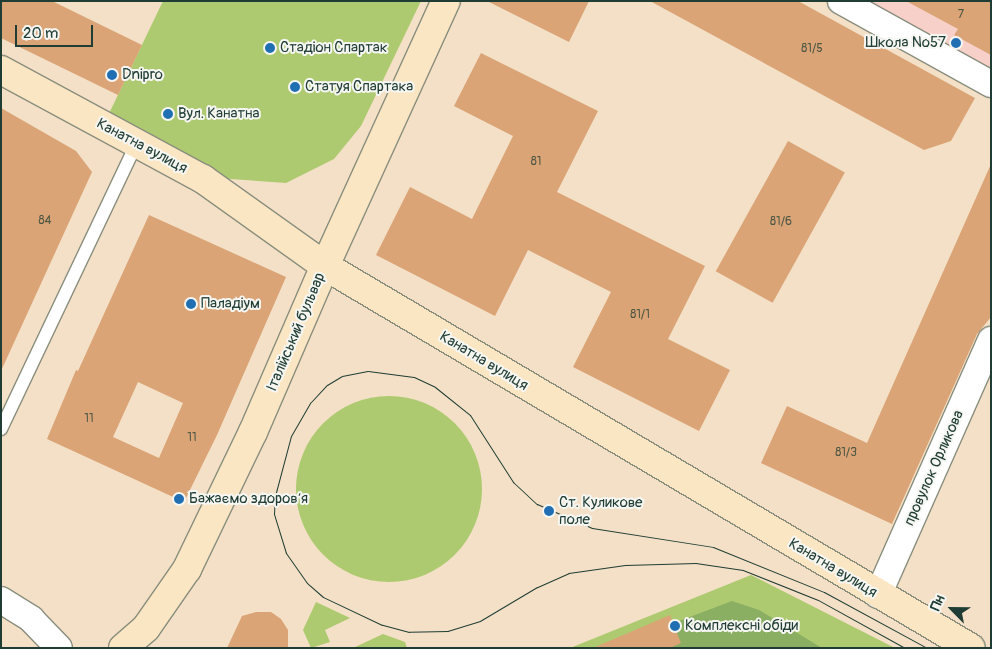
<!DOCTYPE html>
<html>
<head>
<meta charset="utf-8">
<style>
  body { margin:0 }
  #map { position:relative; width:992px; height:649px; overflow:hidden; background:#f3e0c6; font-family:Pangolin,sans-serif }
  div>[style] { position:absolute }
  .built>* { inset:0; background:#f7d0c9 }
  .green>* { inset:0; background:#aeca70 }
  .round { border-radius:50% }
  .forest>* { inset:0; background:#8aae62 }
  .building>* { inset:0; background:#daa476; transform-origin:0 0 }
  .roads { filter:drop-shadow(1px 0 #898e7d) drop-shadow(-1px 0 #898e7d) drop-shadow(0 1px #898e7d) drop-shadow(0 -1px #898e7d) }
  .service>* { height:12px; margin:-6px; padding:0 6px; transform-origin:6px; border-radius:6px; background:#fff }
  .minor>* { height:26px; margin:-13px; padding:0 13px; transform-origin:13px; border-radius:13px; background:#fff }
  .secondary>* { height:28px; margin:-14px; padding:0 14px; transform-origin:14px; border-radius:14px; background:#fbe6c4 }
  .tram>* { height:1px; margin:-0.5px; padding:0 0.5px; transform-origin:0.5px; border-radius:0.5px; background:#1f3d34 }
  .dots>* { width:14px; height:14px; translate:-50% -50%; box-sizing:border-box; border:2px solid #f6f6f2; border-radius:50% }
  span { translate:-50% -50%; white-space:nowrap; text-align:center; line-height:1.15; -webkit-text-stroke:4px #f6f6f2; paint-order:stroke }
  .number-label { font-size:12px; color:#4e5744 }
  .number-label span { -webkit-text-stroke-width:0 }
  .poi-label { font-size:15px; color:#1f3d34 }
  .right { translate:-100% -50%; text-align:right }
  .left { translate:0 -50%; text-align:left }
  .street-label { font-size:15px; color:#1f3d34 }
  .frame { position:absolute; inset:0; border:2px solid #1f3d34; pointer-events:none }
  .north { position:absolute; left:927px; top:584px; width:50px; height:50px; -webkit-text-stroke:4px #f6f6f2; paint-order:stroke; rotate:293deg; font-size:14px; font-weight:700; line-height:20px; text-align:center; color:#1f3d34 }
  .north::after { content:''; display:block; margin:auto; width:18px; height:22px; background:#1f3d34; clip-path:polygon(50% 0,100% 100%,50% 72%,0 100%) }
  .scale { position:absolute; left:15px; top:25px; width:78px; height:22px; box-sizing:border-box; border:2px solid #1f3d34; border-top:0; padding-left:6px; font-size:15px; line-height:18px; white-space:nowrap; color:#1f3d34; -webkit-text-stroke:4px #f6f6f2; paint-order:stroke }
</style>
</head>
<body>
<div id="map">
  <div class="built">
    <div style="clip-path:polygon(855px 1px,991px 1px,991px 82px)"></div>
  </div>
  <div class="green">
    <div style="clip-path:polygon(163px 1px,421px 1px,361px 126px,334px 159px,286px 183px,202px 177px,104px 124px)"></div>
    <div class="round" style="left:296px;top:396px;width:186px;height:186px"></div>
    <div style="clip-path:polygon(751px 575px,895px 648px,570px 648px)"></div>
    <div style="clip-path:polygon(316px 602px,350px 618px,325px 630px,330px 642px,311px 648px,303px 630px)"></div>
    <div style="clip-path:polygon(383px 634px,405px 642px,407px 648px,353px 648px)"></div>
  </div>
  <div class="forest">
    <div style="clip-path:polygon(732px 601px,759px 610px,822px 648px,608px 648px)"></div>
  </div>
  <div class="building">
    <div style="clip-path:polygon(1px 1px,52px 1px,142px 45px,118px 95px,1px 38px)"></div>
    <div style="clip-path:polygon(487px 1px,589px 1px,569px 42px)"></div>
    <div style="clip-path:polygon(650px 1px,798px 1px,975px 98px,951px 141px,924px 150px)"></div>
    <div style="clip-path:polygon(906px 1px,991px 1px,991px 55px,954px 35px,958px 29px)"></div>
    <div style="clip-path:polygon(481px 53px,598px 111px,557px 192px,705px 266px,668px 339px,730px 370px,699px 431px,573px 367px,611px 292px,528px 250px,495px 316px,376px 255px,410px 187px,472px 219px,513px 136px,454px 106px)"></div>
    <div style="clip-path:polygon(1px 108px,76px 151px,92px 172px,1px 371px)"></div>
    <div style="left:788px;top:141px;width:65px;height:149px;rotate:29deg"></div>
    <div style="clip-path:polygon(991px 164px,991px 317px,977px 334px,892px 524px,761px 463px,787px 406px,867px 443px)"></div>
    <div style="clip-path:polygon(evenodd,149px 215px,286px 277px,217px 435px,184px 502px,47px 439px,76px 370px,78px 371px,149px 215px,138px 382px,183px 403px,159px 458px,113px 437px,138px 382px)"></div>
    <div style="clip-path:polygon(256px 612px,271px 612px,281px 619px,288px 630px,288px 648px,227px 648px,242px 616px)"></div>
    <div style="clip-path:polygon(670px 615px,681px 643px,670px 648px,593px 648px)"></div>
  </div>
  <div class="roads">
    <div class="service">
      <div style="left:1px;top:429px;width:317px;rotate:-64.6deg"></div>
    </div>
    <div class="minor">
      <div style="left:841px;top:1px;width:171px;rotate:29deg"></div>
      <div style="left:878px;top:595px;width:279px;rotate:-66.1deg"></div>
      <div style="left:1px;top:600px;width:36px;rotate:32deg"></div>
      <div style="left:31px;top:619px;width:40px;rotate:46deg"></div>
    </div>
    <div class="secondary">
      <div style="left:1px;top:70px;width:230px;rotate:28.4deg"></div>
      <div style="left:203px;top:179px;width:150px;rotate:35.5deg"></div>
      <div style="left:325px;top:266px;width:750px;rotate:30.6deg"></div>
      <div style="left:123px;top:648px;width:30px;rotate:-41deg"></div>
      <div style="left:146px;top:628px;width:72px;rotate:-55.2deg"></div>
      <div style="left:187px;top:569px;width:152px;rotate:-64.3deg"></div>
      <div style="left:253px;top:432px;width:181px;rotate:-66.6deg"></div>
      <div style="left:325px;top:266px;width:291px;rotate:-65.5deg"></div>
    </div>
  </div>
  <div class="tram">
    <div style="left:905px;top:648px;width:99px;rotate:-151.1deg"></div>
    <div style="left:818px;top:600px;width:81px;rotate:-158.2deg"></div>
    <div style="left:743px;top:570px;width:48px;rotate:-171.5deg"></div>
    <div style="left:696px;top:563px;width:71px;rotate:178.4deg"></div>
    <div style="left:625px;top:565px;width:57px;rotate:171.9deg"></div>
    <div style="left:569px;top:573px;width:35px;rotate:156deg"></div>
    <div style="left:537px;top:587px;width:66px;rotate:149.2deg"></div>
    <div style="left:480px;top:621px;width:34px;rotate:163deg"></div>
    <div style="left:448px;top:631px;width:39px;rotate:179deg"></div>
    <div style="left:409px;top:632px;width:28px;rotate:-165deg"></div>
    <div style="left:382px;top:625px;width:65px;rotate:-154.6deg"></div>
    <div style="left:323px;top:597px;width:21px;rotate:-139deg"></div>
    <div style="left:307px;top:583px;width:37px;rotate:-125deg"></div>
    <div style="left:286px;top:553px;width:41px;rotate:-107.1deg"></div>
    <div style="left:274px;top:514px;width:18px;rotate:-87deg"></div>
    <div style="left:275px;top:496px;width:62px;rotate:-75.1deg"></div>
    <div style="left:291px;top:436px;width:39px;rotate:-60deg"></div>
    <div style="left:311px;top:402px;width:23px;rotate:-47deg"></div>
    <div style="left:327px;top:385px;width:17px;rotate:-31deg"></div>
    <div style="left:342px;top:376px;width:26px;rotate:-11deg"></div>
    <div style="left:368px;top:371px;width:46px;rotate:7.4deg"></div>
    <div style="left:414px;top:377px;width:23px;rotate:25deg"></div>
    <div style="left:435px;top:387px;width:45px;rotate:38.7deg"></div>
    <div style="left:470px;top:415px;width:80px;rotate:57.3deg"></div>
    <div style="left:513px;top:482px;width:33px;rotate:43deg"></div>
    <div style="left:537px;top:504px;width:60px;rotate:23.6deg"></div>
    <div style="left:592px;top:528px;width:122px;rotate:8.9deg"></div>
    <div style="left:713px;top:547px;width:120px;rotate:22.1deg"></div>
    <div style="left:824px;top:592px;width:117px;rotate:28.5deg"></div>
  </div>
  <div class="dots">
    <div style="left:956px;top:43px;background:#1f6fb2"></div>
    <div style="left:270px;top:48px;background:#1f6fb2"></div>
    <div style="left:112px;top:75px;background:#1f6fb2"></div>
    <div style="left:295px;top:87px;background:#1f6fb2"></div>
    <div style="left:168px;top:114px;background:#1f6fb2"></div>
    <div style="left:191px;top:304px;background:#1f6fb2"></div>
    <div style="left:179px;top:499px;background:#1f6fb2"></div>
    <div style="left:549px;top:511px;background:#1f6fb2"></div>
    <div style="left:675px;top:626px;background:#1f6fb2"></div>
  </div>
  <div class="number-label">
    <span style="left:961px;top:15px">7</span>
    <span style="left:812px;top:49px">81/5</span>
    <span style="left:536px;top:162px">81</span>
    <span style="left:45px;top:221px">84</span>
    <span style="left:781px;top:222px">81/6</span>
    <span style="left:640px;top:315px">81/1</span>
    <span style="left:89px;top:419px">11</span>
    <span style="left:192px;top:438px">11</span>
    <span style="left:846px;top:453px">81/3</span>
  </div>
  <div class="poi-label">
    <span class="right" style="left:946px;top:43px">Школа №57</span>
    <span class="left" style="left:280px;top:48px">Стадіон Спартак</span>
    <span class="left" style="left:122px;top:75px">Dnipro</span>
    <span class="left" style="left:305px;top:87px">Статуя Спартака</span>
    <span class="left" style="left:178px;top:114px">Вул. Канатна</span>
    <span class="left" style="left:201px;top:304px">Паладіум</span>
    <span class="left" style="left:189px;top:499px">Бажаємо здоровʼя</span>
    <span class="left" style="left:559px;top:511px">Ст. Куликове<br>поле</span>
    <span class="left" style="left:685px;top:626px">Комплексні обіди</span>
  </div>
  <div class="street-label">
    <span style="left:142px;top:146px;rotate:28deg">Канатна вулиця</span>
    <span style="left:296px;top:332px;rotate:-67deg">Італійський бульвар</span>
    <span style="left:484px;top:361px;rotate:31deg">Канатна вулиця</span>
    <span style="left:934px;top:468px;rotate:-66deg">провулок Орликова</span>
    <span style="left:833px;top:568px;rotate:31deg">Канатна вулиця</span>
  </div>
  <div class="frame"></div>
  <div class="north">Пн</div>
  <div class="scale">20 m</div>
</div>
</body>
</html>
